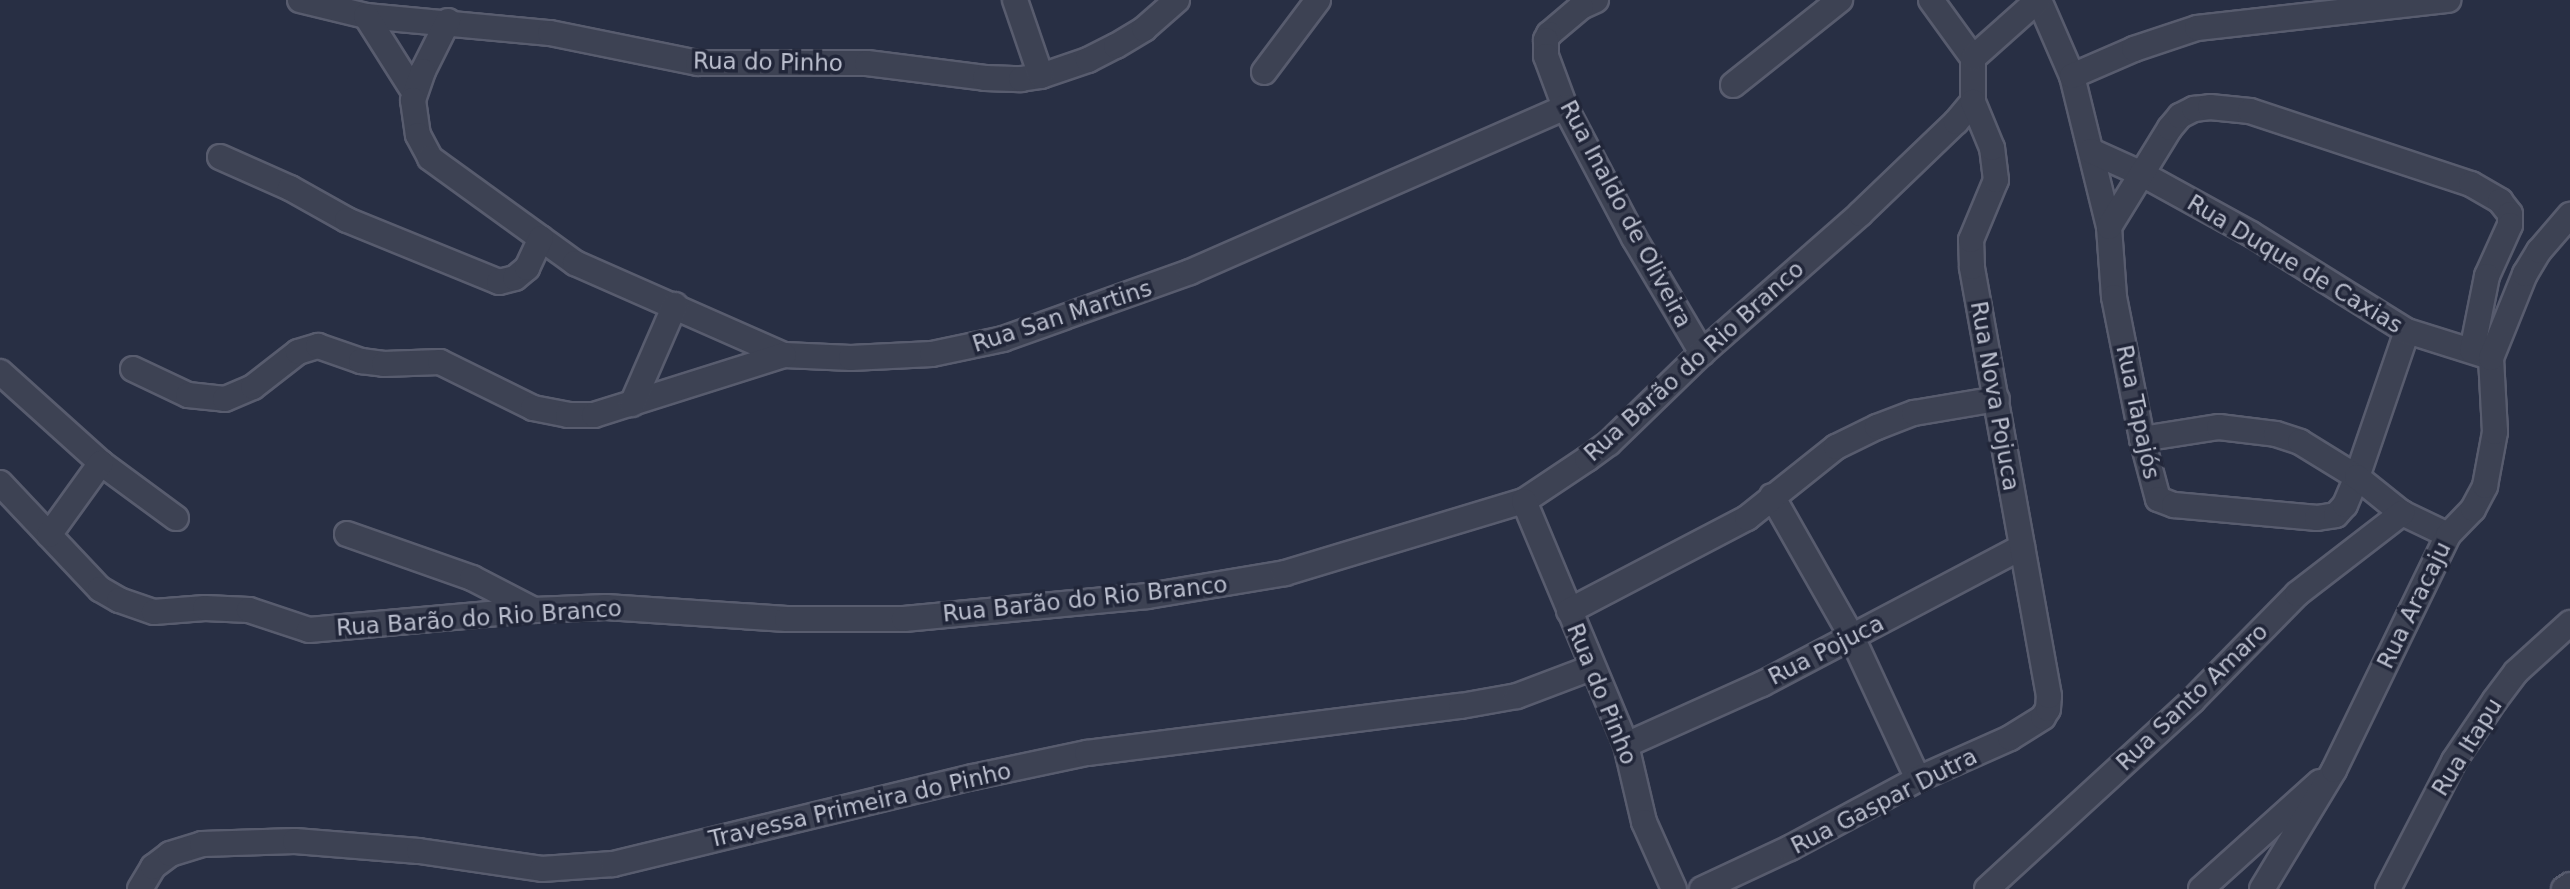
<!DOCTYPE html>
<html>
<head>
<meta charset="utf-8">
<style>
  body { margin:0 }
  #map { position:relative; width:2570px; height:889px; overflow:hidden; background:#282f44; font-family:"DejaVu Sans",sans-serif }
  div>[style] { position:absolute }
  .roads { filter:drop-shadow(2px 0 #585c6e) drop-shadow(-2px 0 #585c6e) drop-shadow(0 2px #585c6e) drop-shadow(0 -2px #585c6e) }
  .minor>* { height:24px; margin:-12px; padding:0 12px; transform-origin:12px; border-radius:12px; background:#3d4253 }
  span { translate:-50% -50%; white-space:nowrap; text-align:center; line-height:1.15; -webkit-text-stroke:7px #212639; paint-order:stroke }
  .street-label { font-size:23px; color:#babecd }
</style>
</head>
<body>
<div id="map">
  <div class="roads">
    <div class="minor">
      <div style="left:300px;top:0;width:68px;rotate:13.6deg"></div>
      <div style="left:366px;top:16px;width:185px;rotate:5.3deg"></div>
      <div style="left:550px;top:33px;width:151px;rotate:11.5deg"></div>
      <div style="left:698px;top:63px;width:169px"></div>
      <div style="left:867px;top:63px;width:119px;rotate:7.2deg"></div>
      <div style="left:985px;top:78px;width:36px;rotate:2deg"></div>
      <div style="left:1021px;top:79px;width:20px;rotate:-9deg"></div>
      <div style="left:1041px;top:76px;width:50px;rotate:-18.8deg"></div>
      <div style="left:1088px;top:60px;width:31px;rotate:-27deg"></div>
      <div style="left:1116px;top:46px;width:33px;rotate:-31deg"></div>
      <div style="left:1144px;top:29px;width:44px;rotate:-41.3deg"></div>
      <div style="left:1015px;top:0;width:80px;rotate:71.1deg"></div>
      <div style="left:1596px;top:0;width:17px;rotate:155deg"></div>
      <div style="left:1581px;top:7px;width:42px;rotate:139.8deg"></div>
      <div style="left:1549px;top:34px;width:7px;rotate:117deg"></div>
      <div style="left:1546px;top:40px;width:16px;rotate:90deg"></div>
      <div style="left:1546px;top:56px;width:54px;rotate:69.6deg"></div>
      <div style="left:1565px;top:107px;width:148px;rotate:62.2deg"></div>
      <div style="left:1634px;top:238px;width:134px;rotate:59.4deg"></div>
      <div style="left:1931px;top:0;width:72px;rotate:54.1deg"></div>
      <div style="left:2039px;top:0;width:83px;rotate:66.5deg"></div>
      <div style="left:2072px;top:76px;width:155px;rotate:76.2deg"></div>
      <div style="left:2109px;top:227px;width:70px;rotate:85.9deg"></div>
      <div style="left:2114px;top:297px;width:145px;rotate:78.8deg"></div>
      <div style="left:2142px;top:439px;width:62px;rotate:75.1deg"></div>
      <div style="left:2158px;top:499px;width:17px;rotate:21deg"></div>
      <div style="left:2174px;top:505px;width:144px;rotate:5.2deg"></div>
      <div style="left:2317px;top:518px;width:19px;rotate:-9deg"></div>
      <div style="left:2336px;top:515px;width:13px;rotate:-48deg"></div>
      <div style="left:2345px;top:505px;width:30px;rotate:-67deg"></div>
      <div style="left:2357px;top:477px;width:154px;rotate:-71.1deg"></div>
      <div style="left:366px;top:16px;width:90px;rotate:57.7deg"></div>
      <div style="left:448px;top:21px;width:56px;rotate:116.6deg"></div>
      <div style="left:423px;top:71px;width:31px;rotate:109deg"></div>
      <div style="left:413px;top:100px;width:35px;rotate:82deg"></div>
      <div style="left:418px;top:135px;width:26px;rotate:62deg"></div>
      <div style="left:430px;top:158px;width:179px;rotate:35.9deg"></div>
      <div style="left:575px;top:263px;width:228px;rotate:23.8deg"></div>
      <div style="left:784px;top:355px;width:67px;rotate:2.6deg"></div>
      <div style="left:851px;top:358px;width:81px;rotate:-2.8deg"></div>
      <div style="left:932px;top:354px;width:73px;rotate:-11.9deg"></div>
      <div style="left:1003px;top:339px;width:199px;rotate:-19.7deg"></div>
      <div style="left:1190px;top:272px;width:410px;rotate:-23.7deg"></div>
      <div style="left:1264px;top:72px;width:90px;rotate:-53.1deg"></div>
      <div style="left:2072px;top:76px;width:68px;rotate:-23.5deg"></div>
      <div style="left:2134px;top:49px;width:66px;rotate:-18.4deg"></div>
      <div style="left:2197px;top:28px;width:253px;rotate:-6.4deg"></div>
      <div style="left:1733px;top:85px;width:137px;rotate:-38.5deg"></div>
      <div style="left:2091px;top:151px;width:56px;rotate:24.3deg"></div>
      <div style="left:2142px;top:174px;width:124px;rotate:28.8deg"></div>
      <div style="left:2251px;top:234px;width:184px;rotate:31.9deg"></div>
      <div style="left:2407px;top:331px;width:84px;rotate:17.4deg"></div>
      <div style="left:220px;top:157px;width:77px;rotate:23.9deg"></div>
      <div style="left:290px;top:188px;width:65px;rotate:29.3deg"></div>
      <div style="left:347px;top:220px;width:164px;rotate:22.2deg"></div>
      <div style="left:499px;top:282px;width:16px;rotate:-14deg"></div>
      <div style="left:515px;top:278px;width:16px;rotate:-40deg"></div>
      <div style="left:527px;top:268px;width:33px;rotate:-65deg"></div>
      <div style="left:2109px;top:227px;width:116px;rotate:-58.4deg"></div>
      <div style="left:2170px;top:128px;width:16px;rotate:-50deg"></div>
      <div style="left:2180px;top:116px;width:16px;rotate:-27deg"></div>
      <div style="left:2194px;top:109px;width:16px;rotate:-7deg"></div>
      <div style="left:2210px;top:107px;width:40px;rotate:5.7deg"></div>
      <div style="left:2250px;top:111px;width:233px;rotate:18.3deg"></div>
      <div style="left:2471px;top:184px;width:34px;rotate:30deg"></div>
      <div style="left:2500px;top:201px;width:16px;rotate:52deg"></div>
      <div style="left:2510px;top:214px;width:11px;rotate:90deg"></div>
      <div style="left:2510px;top:225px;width:56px;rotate:114.3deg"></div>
      <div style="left:2487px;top:276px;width:76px;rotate:101.3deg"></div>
      <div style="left:133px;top:369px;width:61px;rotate:25.3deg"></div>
      <div style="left:188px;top:395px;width:37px;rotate:6deg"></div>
      <div style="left:225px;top:399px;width:30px;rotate:-23deg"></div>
      <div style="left:253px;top:387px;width:57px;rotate:-37.9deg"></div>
      <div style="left:298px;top:352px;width:21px;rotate:-17deg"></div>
      <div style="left:318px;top:346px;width:46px;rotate:19.2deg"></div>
      <div style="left:361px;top:361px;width:23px;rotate:7deg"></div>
      <div style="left:384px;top:364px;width:56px;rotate:-2deg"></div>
      <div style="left:440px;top:362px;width:104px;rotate:26.3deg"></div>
      <div style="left:533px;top:408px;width:36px;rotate:11deg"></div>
      <div style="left:568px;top:415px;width:26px"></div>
      <div style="left:594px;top:415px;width:199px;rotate:-17.5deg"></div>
      <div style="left:0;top:372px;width:136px;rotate:42deg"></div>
      <div style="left:101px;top:463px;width:93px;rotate:36.3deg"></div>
      <div style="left:632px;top:404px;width:108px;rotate:-66.5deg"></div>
      <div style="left:2142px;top:439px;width:78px;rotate:-8.9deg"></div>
      <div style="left:2219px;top:427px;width:57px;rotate:7deg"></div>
      <div style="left:2276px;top:434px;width:25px;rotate:18deg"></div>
      <div style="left:2300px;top:442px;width:67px;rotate:31.6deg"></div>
      <div style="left:2357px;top:477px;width:58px;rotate:38.7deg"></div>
      <div style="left:2402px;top:513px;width:51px;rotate:25.6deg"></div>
      <div style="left:0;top:483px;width:146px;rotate:46.7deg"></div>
      <div style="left:100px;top:589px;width:22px;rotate:30deg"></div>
      <div style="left:119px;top:600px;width:37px;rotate:19deg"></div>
      <div style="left:154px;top:612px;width:51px;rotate:-4.5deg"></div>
      <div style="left:205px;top:608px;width:44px;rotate:2.6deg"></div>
      <div style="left:249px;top:610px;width:63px;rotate:18.4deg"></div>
      <div style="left:309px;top:630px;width:226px;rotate:-5.1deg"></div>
      <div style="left:534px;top:610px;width:72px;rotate:-2.4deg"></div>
      <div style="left:606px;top:607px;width:181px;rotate:3.8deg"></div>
      <div style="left:787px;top:619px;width:117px"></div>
      <div style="left:904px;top:619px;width:245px;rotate:-5.4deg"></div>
      <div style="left:1148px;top:596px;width:139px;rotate:-9.5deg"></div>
      <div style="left:1285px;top:573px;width:250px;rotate:-16.8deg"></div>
      <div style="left:1524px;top:501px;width:76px;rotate:-33.7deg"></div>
      <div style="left:1587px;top:459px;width:27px;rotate:-36deg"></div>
      <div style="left:1609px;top:443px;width:129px;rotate:-44.1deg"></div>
      <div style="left:1702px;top:353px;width:210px;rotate:-41.3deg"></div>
      <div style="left:1860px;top:214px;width:133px;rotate:-43.8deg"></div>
      <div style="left:1956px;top:122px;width:26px;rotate:-50deg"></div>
      <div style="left:1973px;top:102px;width:44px;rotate:-90deg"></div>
      <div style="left:1973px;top:58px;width:87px;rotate:-41.7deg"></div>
      <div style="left:1772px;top:496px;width:162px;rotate:60.4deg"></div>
      <div style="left:1852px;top:637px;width:157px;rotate:65.1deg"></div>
      <div style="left:1524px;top:501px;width:264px;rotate:67.3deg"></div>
      <div style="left:1626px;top:745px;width:79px;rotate:76.8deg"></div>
      <div style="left:1644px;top:822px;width:73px;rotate:65.9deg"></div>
      <div style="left:347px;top:534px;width:133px;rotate:19.4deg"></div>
      <div style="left:472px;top:578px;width:70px;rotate:27.3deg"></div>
      <div style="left:49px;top:535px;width:89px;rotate:-54.2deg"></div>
      <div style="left:1569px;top:611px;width:201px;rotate:-27.6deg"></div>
      <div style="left:1747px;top:518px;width:114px;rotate:-38.6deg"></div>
      <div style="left:1836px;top:447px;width:46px;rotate:-26deg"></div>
      <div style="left:1877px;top:427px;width:40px;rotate:-21deg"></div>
      <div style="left:1914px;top:413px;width:84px;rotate:-9.6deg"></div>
      <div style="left:1626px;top:745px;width:149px;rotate:-24.2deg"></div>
      <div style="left:1762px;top:684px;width:294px;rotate:-27.8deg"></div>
      <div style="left:140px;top:889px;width:26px;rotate:-59deg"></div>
      <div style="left:153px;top:867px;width:21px;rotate:-37deg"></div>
      <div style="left:170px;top:854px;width:34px;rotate:-17deg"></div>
      <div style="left:202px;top:844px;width:93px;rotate:-1.8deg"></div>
      <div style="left:295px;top:841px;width:124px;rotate:4.6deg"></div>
      <div style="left:419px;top:851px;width:124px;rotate:8.3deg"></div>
      <div style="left:542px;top:869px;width:71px;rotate:-4deg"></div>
      <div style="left:613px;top:864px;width:370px;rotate:-13.6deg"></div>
      <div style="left:973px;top:777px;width:116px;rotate:-11.9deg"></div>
      <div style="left:1087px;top:753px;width:377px;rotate:-7.2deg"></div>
      <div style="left:1461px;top:706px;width:57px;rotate:-10.1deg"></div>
      <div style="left:1517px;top:696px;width:79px;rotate:-20.7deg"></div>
      <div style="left:1702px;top:889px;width:97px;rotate:-25deg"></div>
      <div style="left:1790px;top:848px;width:145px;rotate:-28.3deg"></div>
      <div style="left:1918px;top:779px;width:101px;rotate:-24deg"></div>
      <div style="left:2010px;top:738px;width:39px;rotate:-32deg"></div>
      <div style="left:2043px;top:717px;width:9px;rotate:-58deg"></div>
      <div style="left:2048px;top:709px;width:13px;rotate:-86deg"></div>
      <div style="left:2049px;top:696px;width:436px;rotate:-100.2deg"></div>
      <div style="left:1972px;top:267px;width:27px;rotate:-92deg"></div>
      <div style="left:1971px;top:240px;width:65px;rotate:-67.4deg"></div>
      <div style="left:1996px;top:180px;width:32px;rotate:-97deg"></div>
      <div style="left:1992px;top:148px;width:50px;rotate:-112.4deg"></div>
      <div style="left:1987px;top:889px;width:280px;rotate:-42.5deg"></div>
      <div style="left:2193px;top:700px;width:148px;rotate:-45.5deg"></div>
      <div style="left:2297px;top:594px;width:133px;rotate:-37.6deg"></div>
      <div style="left:2201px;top:889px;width:160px;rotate:-42deg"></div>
      <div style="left:2262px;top:889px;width:139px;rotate:-58.8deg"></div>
      <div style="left:2334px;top:770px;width:261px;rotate:-64.1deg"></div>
      <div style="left:2448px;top:535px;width:36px;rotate:-46deg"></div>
      <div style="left:2473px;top:509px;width:26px;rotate:-62deg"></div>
      <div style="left:2485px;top:486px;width:55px;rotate:-79.5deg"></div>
      <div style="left:2495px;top:432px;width:74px;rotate:-93.1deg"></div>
      <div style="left:2491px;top:358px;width:91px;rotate:-68deg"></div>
      <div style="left:2525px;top:274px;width:27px;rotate:-59deg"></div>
      <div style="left:2539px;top:251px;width:48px;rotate:-49.3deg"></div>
      <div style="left:2388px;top:889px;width:144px;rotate:-62.7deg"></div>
      <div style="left:2454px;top:761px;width:73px;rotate:-56.1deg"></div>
      <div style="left:2495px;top:700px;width:35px;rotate:-53deg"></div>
      <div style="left:2516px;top:672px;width:73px;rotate:-42.2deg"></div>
      <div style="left:2564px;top:889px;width:7px;rotate:-34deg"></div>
    </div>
  </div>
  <div class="street-label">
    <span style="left:768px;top:62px;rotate:1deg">Rua do Pinho</span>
    <span style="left:1626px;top:214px;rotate:62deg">Rua Inaldo de Oliveira</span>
    <span style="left:2295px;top:264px;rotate:31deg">Rua Duque de Caxias</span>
    <span style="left:1062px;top:316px;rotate:-18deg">Rua San Martins</span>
    <span style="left:1694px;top:361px;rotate:-42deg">Rua Barão do Rio Branco</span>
    <span style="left:1995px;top:396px;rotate:80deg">Rua Nova Pojuca</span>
    <span style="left:2138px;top:412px;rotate:78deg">Rua Tapajós</span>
    <span style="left:1085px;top:599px;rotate:-6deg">Rua Barão do Rio Branco</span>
    <span style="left:2414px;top:605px;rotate:-64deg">Rua Aracaju</span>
    <span style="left:479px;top:618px;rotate:-4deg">Rua Barão do Rio Branco</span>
    <span style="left:1826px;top:650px;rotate:-27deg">Rua Pojuca</span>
    <span style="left:1602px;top:694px;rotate:68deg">Rua do Pinho</span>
    <span style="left:2192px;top:697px;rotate:-44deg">Rua Santo Amaro</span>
    <span style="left:2467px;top:747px;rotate:-58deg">Rua Itapu</span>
    <span style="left:1884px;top:801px;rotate:-27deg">Rua Gaspar Dutra</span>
    <span style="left:860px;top:805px;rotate:-13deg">Travessa Primeira do Pinho</span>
  </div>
</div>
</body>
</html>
